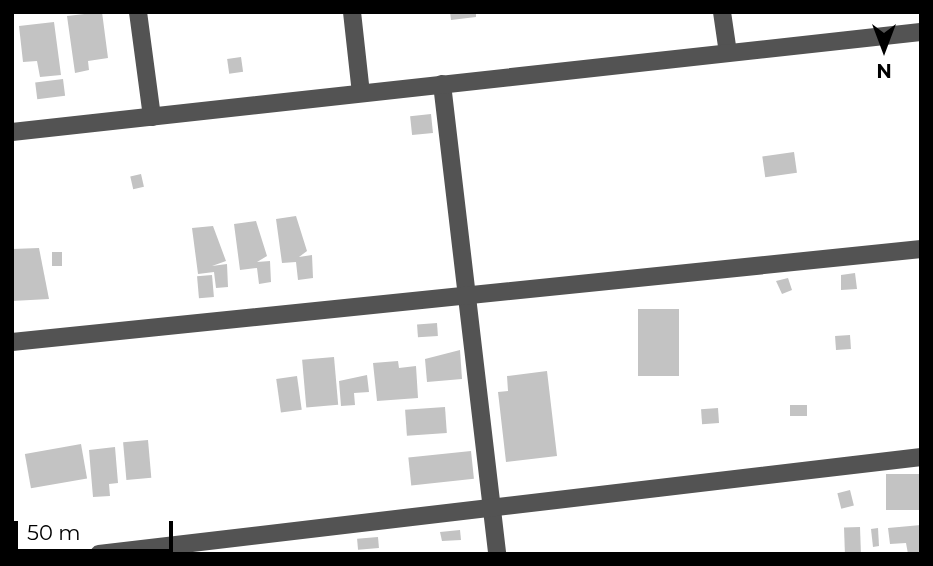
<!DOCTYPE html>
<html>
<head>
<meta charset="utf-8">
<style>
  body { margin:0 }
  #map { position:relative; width:933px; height:566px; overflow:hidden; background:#fff; font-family:Montserrat,sans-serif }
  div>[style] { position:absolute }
  .building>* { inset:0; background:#c3c3c3; transform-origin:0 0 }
  .minor>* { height:18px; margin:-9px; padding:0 9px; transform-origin:9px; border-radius:9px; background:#535353 }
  span { translate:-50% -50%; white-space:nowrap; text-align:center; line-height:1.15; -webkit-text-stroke:5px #fff; paint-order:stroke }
  .frame { position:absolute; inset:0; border:14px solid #000; pointer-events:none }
  .north { position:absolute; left:849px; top:14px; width:70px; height:70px; -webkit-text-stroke:5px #fff; paint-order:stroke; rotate:180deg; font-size:19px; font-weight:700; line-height:28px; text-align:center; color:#000 }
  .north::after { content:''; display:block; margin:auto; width:24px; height:32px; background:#000; clip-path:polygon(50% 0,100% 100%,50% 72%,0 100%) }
  .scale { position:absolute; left:14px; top:521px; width:159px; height:32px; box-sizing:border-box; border:4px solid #000; border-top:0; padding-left:9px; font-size:21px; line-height:24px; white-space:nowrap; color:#000; -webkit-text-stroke:5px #fff; paint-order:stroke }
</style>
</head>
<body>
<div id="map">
  <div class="building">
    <div style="clip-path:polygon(102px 12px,108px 58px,88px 61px,89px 70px,75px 73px,67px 16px)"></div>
    <div style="clip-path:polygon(450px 12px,476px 12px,476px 17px,451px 20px)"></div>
    <div style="clip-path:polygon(54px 22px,61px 75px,40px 77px,37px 61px,23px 62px,19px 26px)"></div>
    <div style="left:241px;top:57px;width:15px;height:14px;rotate:82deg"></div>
    <div style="left:63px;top:79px;width:17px;height:28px;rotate:83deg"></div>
    <div style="left:431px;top:114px;width:19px;height:21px;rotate:84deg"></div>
    <div style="left:794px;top:152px;width:21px;height:32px;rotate:82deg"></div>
    <div style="left:141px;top:174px;width:13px;height:11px;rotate:77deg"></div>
    <div style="clip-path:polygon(296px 216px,307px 251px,299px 257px,312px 255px,313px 278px,298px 280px,296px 262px,282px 263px,276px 219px)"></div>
    <div style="clip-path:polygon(256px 221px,267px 256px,257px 262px,270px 261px,271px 282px,259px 284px,257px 268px,240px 270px,234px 224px)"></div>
    <div style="clip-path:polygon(213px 226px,226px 261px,212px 266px,227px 264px,228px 287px,216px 288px,214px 272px,198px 274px,192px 228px)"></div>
    <div style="clip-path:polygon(39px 248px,49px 299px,12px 301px,12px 249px)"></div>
    <div style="left:52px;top:252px;width:10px;height:14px"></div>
    <div style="clip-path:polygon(855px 273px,857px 289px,841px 290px,841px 275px)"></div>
    <div style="left:212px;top:275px;width:22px;height:15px;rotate:85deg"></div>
    <div style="clip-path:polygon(788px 278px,792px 290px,782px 294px,776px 281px)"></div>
    <div style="left:638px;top:309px;width:41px;height:67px"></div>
    <div style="left:437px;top:323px;width:13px;height:20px;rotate:86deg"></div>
    <div style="left:850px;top:335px;width:14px;height:15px;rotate:86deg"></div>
    <div style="clip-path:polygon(460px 350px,462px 379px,427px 382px,425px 359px)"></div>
    <div style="left:334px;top:357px;width:48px;height:32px;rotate:85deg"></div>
    <div style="clip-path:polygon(398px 361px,399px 368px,416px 366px,418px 398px,377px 401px,373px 363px)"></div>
    <div style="clip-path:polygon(547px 371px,557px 456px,506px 462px,498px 392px,508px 391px,507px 376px)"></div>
    <div style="clip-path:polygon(367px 375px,369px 392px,354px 393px,355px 405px,341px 406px,339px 381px)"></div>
    <div style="left:297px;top:376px;width:34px;height:21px;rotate:82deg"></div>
    <div style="left:790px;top:405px;width:17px;height:11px"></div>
    <div style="left:445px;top:407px;width:26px;height:40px;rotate:86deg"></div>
    <div style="left:718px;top:408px;width:15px;height:17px;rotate:86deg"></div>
    <div style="left:148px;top:440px;width:38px;height:25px;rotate:85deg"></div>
    <div style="left:81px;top:444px;width:35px;height:57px;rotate:80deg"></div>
    <div style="clip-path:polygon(115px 447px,118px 483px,109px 484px,110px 496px,93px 497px,89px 450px)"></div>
    <div style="left:471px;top:451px;width:28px;height:63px;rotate:84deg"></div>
    <div style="left:921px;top:474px;width:36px;height:35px;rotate:90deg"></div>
    <div style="left:850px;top:490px;width:16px;height:13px;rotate:76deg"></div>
    <div style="clip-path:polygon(921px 525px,921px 553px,908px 554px,906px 543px,890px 544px,888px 528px)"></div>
    <div style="left:860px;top:527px;width:26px;height:16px;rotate:88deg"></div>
    <div style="clip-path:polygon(878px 528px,879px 546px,873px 547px,871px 529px)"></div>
    <div style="clip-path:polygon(460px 530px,461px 540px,442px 541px,440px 532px)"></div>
    <div style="left:378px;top:537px;width:11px;height:21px;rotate:85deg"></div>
  </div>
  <div class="minor">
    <div style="left:138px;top:12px;width:106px;rotate:82.4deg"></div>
    <div style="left:352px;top:12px;width:81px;rotate:83.7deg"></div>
    <div style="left:722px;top:12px;width:41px;rotate:81.7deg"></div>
    <div style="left:442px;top:84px;width:473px;rotate:83.3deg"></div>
    <div style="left:12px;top:132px;width:914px;rotate:-6.28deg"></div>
    <div style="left:12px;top:342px;width:914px;rotate:-5.84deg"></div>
    <div style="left:99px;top:554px;width:828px;rotate:-6.73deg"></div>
  </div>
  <div class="frame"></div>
  <div class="north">N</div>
  <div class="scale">50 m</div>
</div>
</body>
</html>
